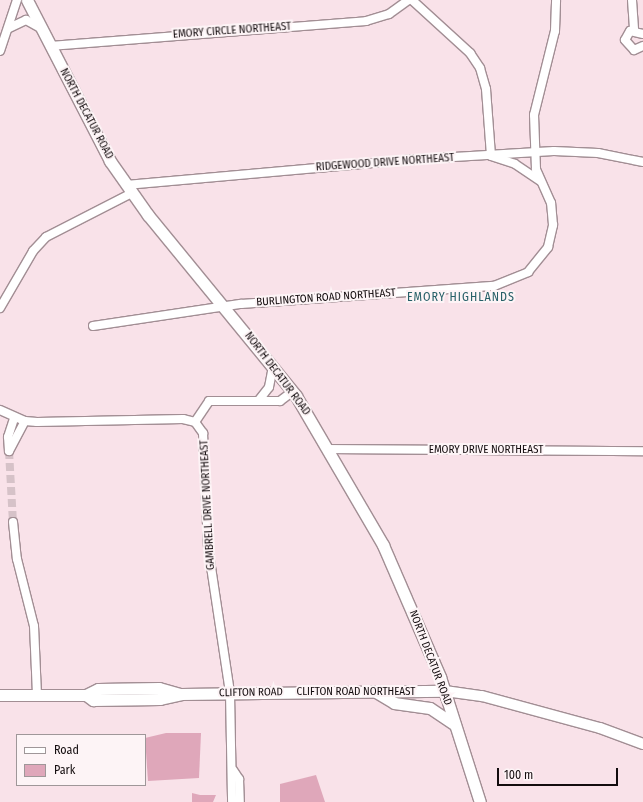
<!DOCTYPE html>
<html>
<head>
<meta charset="utf-8">
<style>
  body { margin:0 }
  #map { position:relative; width:643px; height:802px; overflow:hidden; background:#f9e2e9; font-family:"Fira Sans Condensed",sans-serif }
  div>[style] { position:absolute }
  .green>* { inset:0; background:#dfa7ba }
  .minor-tunnel>* { height:8px; margin-top:-4px; transform-origin:0; background:repeating-linear-gradient(90deg,#d6c2c8 0 8px,transparent 0 12px) }
  .roads { filter:drop-shadow(1px 0 #a28e94) drop-shadow(-1px 0 #a28e94) drop-shadow(0 1px #a28e94) drop-shadow(0 -1px #a28e94) }
  .minor>* { height:8px; margin:-4px; padding:0 4px; transform-origin:4px; border-radius:4px; background:#fff }
  .tertiary>* { height:10px; margin:-5px; padding:0 5px; transform-origin:5px; border-radius:5px; background:#fff }
  .secondary>* { height:11px; margin:-5.5px; padding:0 5.5px; transform-origin:5.5px; border-radius:5.5px; background:#fff }
  span { translate:-50% -50%; white-space:nowrap; text-align:center; line-height:1.15; -webkit-text-stroke:4px #fdf4f6; paint-order:stroke }
  .street-label { font-size:11px; color:#130c0e }
  .neighbourhood-label { font-size:12px; color:#265f67; letter-spacing:1px }
  .legend { position:absolute; left:16px; top:734px; width:130px; height:52px; box-sizing:border-box; background:#fdf4f6; border:1px solid #9f9799; margin:0; padding:5px 7px; list-style:none; font-size:12px; color:#130c0e }
  .legend li { display:flex; align-items:center; gap:8px; height:20px }
  .legend b { width:20px; border:1px solid #9f9799 }
  .scale { position:absolute; left:497px; top:768px; width:121px; height:18px; box-sizing:border-box; border:2px solid #130c0e; border-top:0; padding-left:5px; font-size:12px; line-height:14px; white-space:nowrap; color:#130c0e; -webkit-text-stroke:3px #fdf4f6; paint-order:stroke }
</style>
</head>
<body>
<div id="map">
  <div class="green">
    <div style="clip-path:polygon(166px 733px,201px 733px,199px 778px,148px 781px,145px 738px)"></div>
    <div style="clip-path:polygon(316px 775px,325px 802px,280px 802px,280px 784px)"></div>
    <div style="clip-path:polygon(192px 793px,200px 795px,216px 795px,213px 802px,192px 802px)"></div>
  </div>
  <div class="minor-tunnel">
    <div style="left:9px;top:451px;width:71px;rotate:86.8deg"></div>
  </div>
  <div class="roads">
    <div class="minor">
      <div style="left:412px;top:0;width:79px;rotate:42.4deg"></div>
      <div style="left:470px;top:53px;width:18px;rotate:56deg"></div>
      <div style="left:480px;top:68px;width:22px;rotate:74deg"></div>
      <div style="left:486px;top:89px;width:67px;rotate:85.7deg"></div>
      <div style="left:491px;top:156px;width:25px;rotate:18deg"></div>
      <div style="left:515px;top:164px;width:30px;rotate:34deg"></div>
      <div style="left:632px;top:0;width:30px;rotate:86deg"></div>
      <div style="left:9px;top:28px;width:19px;rotate:-25deg"></div>
      <div style="left:26px;top:20px;width:18px;rotate:29deg"></div>
      <div style="left:643px;top:34px;width:13px;rotate:-167deg"></div>
      <div style="left:630px;top:31px;width:10px;rotate:119deg"></div>
      <div style="left:625px;top:40px;width:13px;rotate:48deg"></div>
      <div style="left:634px;top:50px;width:10px;rotate:-24deg"></div>
      <div style="left:50px;top:46px;width:317px;rotate:-4.5deg"></div>
      <div style="left:366px;top:21px;width:24px;rotate:-17deg"></div>
      <div style="left:389px;top:14px;width:24px;rotate:-36deg"></div>
      <div style="left:0;top:51px;width:54px;rotate:-71.6deg"></div>
      <div style="left:126px;top:185px;width:279px;rotate:-5.1deg"></div>
      <div style="left:404px;top:160px;width:150px;rotate:-3.4deg"></div>
      <div style="left:554px;top:151px;width:44px;rotate:2.6deg"></div>
      <div style="left:598px;top:153px;width:46px;rotate:11.3deg"></div>
      <div style="left:0;top:308px;width:66px;rotate:-59.9deg"></div>
      <div style="left:33px;top:251px;width:19px;rotate:-47deg"></div>
      <div style="left:46px;top:237px;width:97px;rotate:-27.1deg"></div>
      <div style="left:93px;top:326px;width:150px;rotate:-8.5deg"></div>
      <div style="left:241px;top:304px;width:254px;rotate:-4.1deg"></div>
      <div style="left:494px;top:286px;width:37px;rotate:-22deg"></div>
      <div style="left:528px;top:272px;width:32px;rotate:-51deg"></div>
      <div style="left:548px;top:247px;width:23px;rotate:-77deg"></div>
      <div style="left:553px;top:225px;width:22px;rotate:-95deg"></div>
      <div style="left:551px;top:203px;width:37px;rotate:-114deg"></div>
      <div style="left:536px;top:169px;width:54px;rotate:-92.1deg"></div>
      <div style="left:534px;top:115px;width:87px;rotate:-76deg"></div>
      <div style="left:555px;top:31px;width:31px;rotate:-88deg"></div>
      <div style="left:259px;top:400px;width:16px;rotate:-52deg"></div>
      <div style="left:269px;top:387px;width:21px;rotate:-79deg"></div>
      <div style="left:0;top:410px;width:27px;rotate:24deg"></div>
      <div style="left:25px;top:421px;width:12px;rotate:5deg"></div>
      <div style="left:37px;top:422px;width:146px;rotate:-1.2deg"></div>
      <div style="left:183px;top:419px;width:12px;rotate:14deg"></div>
      <div style="left:195px;top:422px;width:14px;rotate:54deg"></div>
      <div style="left:203px;top:433px;width:114px;rotate:87.5deg"></div>
      <div style="left:208px;top:547px;width:148px;rotate:81.4deg"></div>
      <div style="left:230px;top:693px;width:109px;rotate:88.9deg"></div>
      <div style="left:195px;top:422px;width:25px;rotate:-56deg"></div>
      <div style="left:209px;top:401px;width:71px"></div>
      <div style="left:280px;top:401px;width:15px;rotate:-37deg"></div>
      <div style="left:329px;top:449px;width:314px;rotate:0.4deg"></div>
      <div style="left:9px;top:451px;width:14px;rotate:-94deg"></div>
      <div style="left:8px;top:437px;width:20px;rotate:-72deg"></div>
      <div style="left:9px;top:451px;width:34px;rotate:-62deg"></div>
      <div style="left:13px;top:522px;width:37px;rotate:84deg"></div>
      <div style="left:17px;top:559px;width:69px;rotate:75.8deg"></div>
      <div style="left:34px;top:626px;width:68px;rotate:87.5deg"></div>
      <div style="left:233px;top:770px;width:11px;rotate:56deg"></div>
      <div style="left:239px;top:779px;width:23px;rotate:88deg"></div>
    </div>
    <div class="tertiary">
      <div style="left:445px;top:691px;width:37px;rotate:8deg"></div>
      <div style="left:482px;top:696px;width:122px;rotate:15.2deg"></div>
      <div style="left:600px;top:728px;width:46px;rotate:20.4deg"></div>
    </div>
    <div class="secondary">
      <div style="left:27px;top:0;width:181px;rotate:62.7deg"></div>
      <div style="left:110px;top:161px;width:66px;rotate:54.9deg"></div>
      <div style="left:148px;top:215px;width:234px;rotate:50.7deg"></div>
      <div style="left:296px;top:396px;width:173px;rotate:59.7deg"></div>
      <div style="left:383px;top:545px;width:144px;rotate:66.6deg"></div>
      <div style="left:440px;top:677px;width:131px;rotate:72.3deg"></div>
      <div style="left:376px;top:692px;width:21px;rotate:31deg"></div>
      <div style="left:394px;top:703px;width:36px;rotate:8deg"></div>
      <div style="left:430px;top:708px;width:30px;rotate:34deg"></div>
      <div style="left:0;top:695px;width:86px"></div>
      <div style="left:86px;top:695px;width:9px;rotate:36deg"></div>
      <div style="left:93px;top:700px;width:67px;rotate:-0.9deg"></div>
      <div style="left:160px;top:699px;width:22px;rotate:-13deg"></div>
      <div style="left:181px;top:694px;width:264px;rotate:-0.7deg"></div>
      <div style="left:445px;top:691px;width:6px;rotate:81deg"></div>
      <div style="left:86px;top:695px;width:13px;rotate:-27deg"></div>
      <div style="left:98px;top:689px;width:61px;rotate:-0.9deg"></div>
      <div style="left:159px;top:688px;width:22px;rotate:16deg"></div>
    </div>
  </div>
  <div class="street-label">
    <span style="left:232px;top:31px;rotate:-4deg">EMORY CIRCLE NORTHEAST</span>
    <span style="left:86px;top:114px;rotate:62deg">NORTH DECATUR ROAD</span>
    <span style="left:385px;top:163px;rotate:-4deg">RIDGEWOOD DRIVE NORTHEAST</span>
    <span style="left:326px;top:298px;rotate:-4deg">BURLINGTON ROAD NORTHEAST</span>
    <span style="left:277px;top:374px;rotate:53deg">NORTH DECATUR ROAD</span>
    <span style="left:486px;top:450px">EMORY DRIVE NORTHEAST</span>
    <span style="left:208px;top:505px;rotate:-93deg">GAMBRELL DRIVE NORTHEAST</span>
    <span style="left:430px;top:658px;rotate:69deg">NORTH DECATUR ROAD</span>
    <span style="left:356px;top:692px">CLIFTON ROAD NORTHEAST</span>
    <span style="left:251px;top:693px;rotate:-1deg">CLIFTON ROAD</span>
  </div>
  <div class="neighbourhood-label">
    <span style="left:461px;top:298px">EMORY HIGHLANDS</span>
  </div>
  <ul class="legend">
  <li><b style="height:5px;background:#fff"></b>Road</li>
  <li><b style="height:11px;background:#dfa7ba"></b>Park</li>
  </ul>
  <div class="scale">100 m</div>
</div>
</body>
</html>
